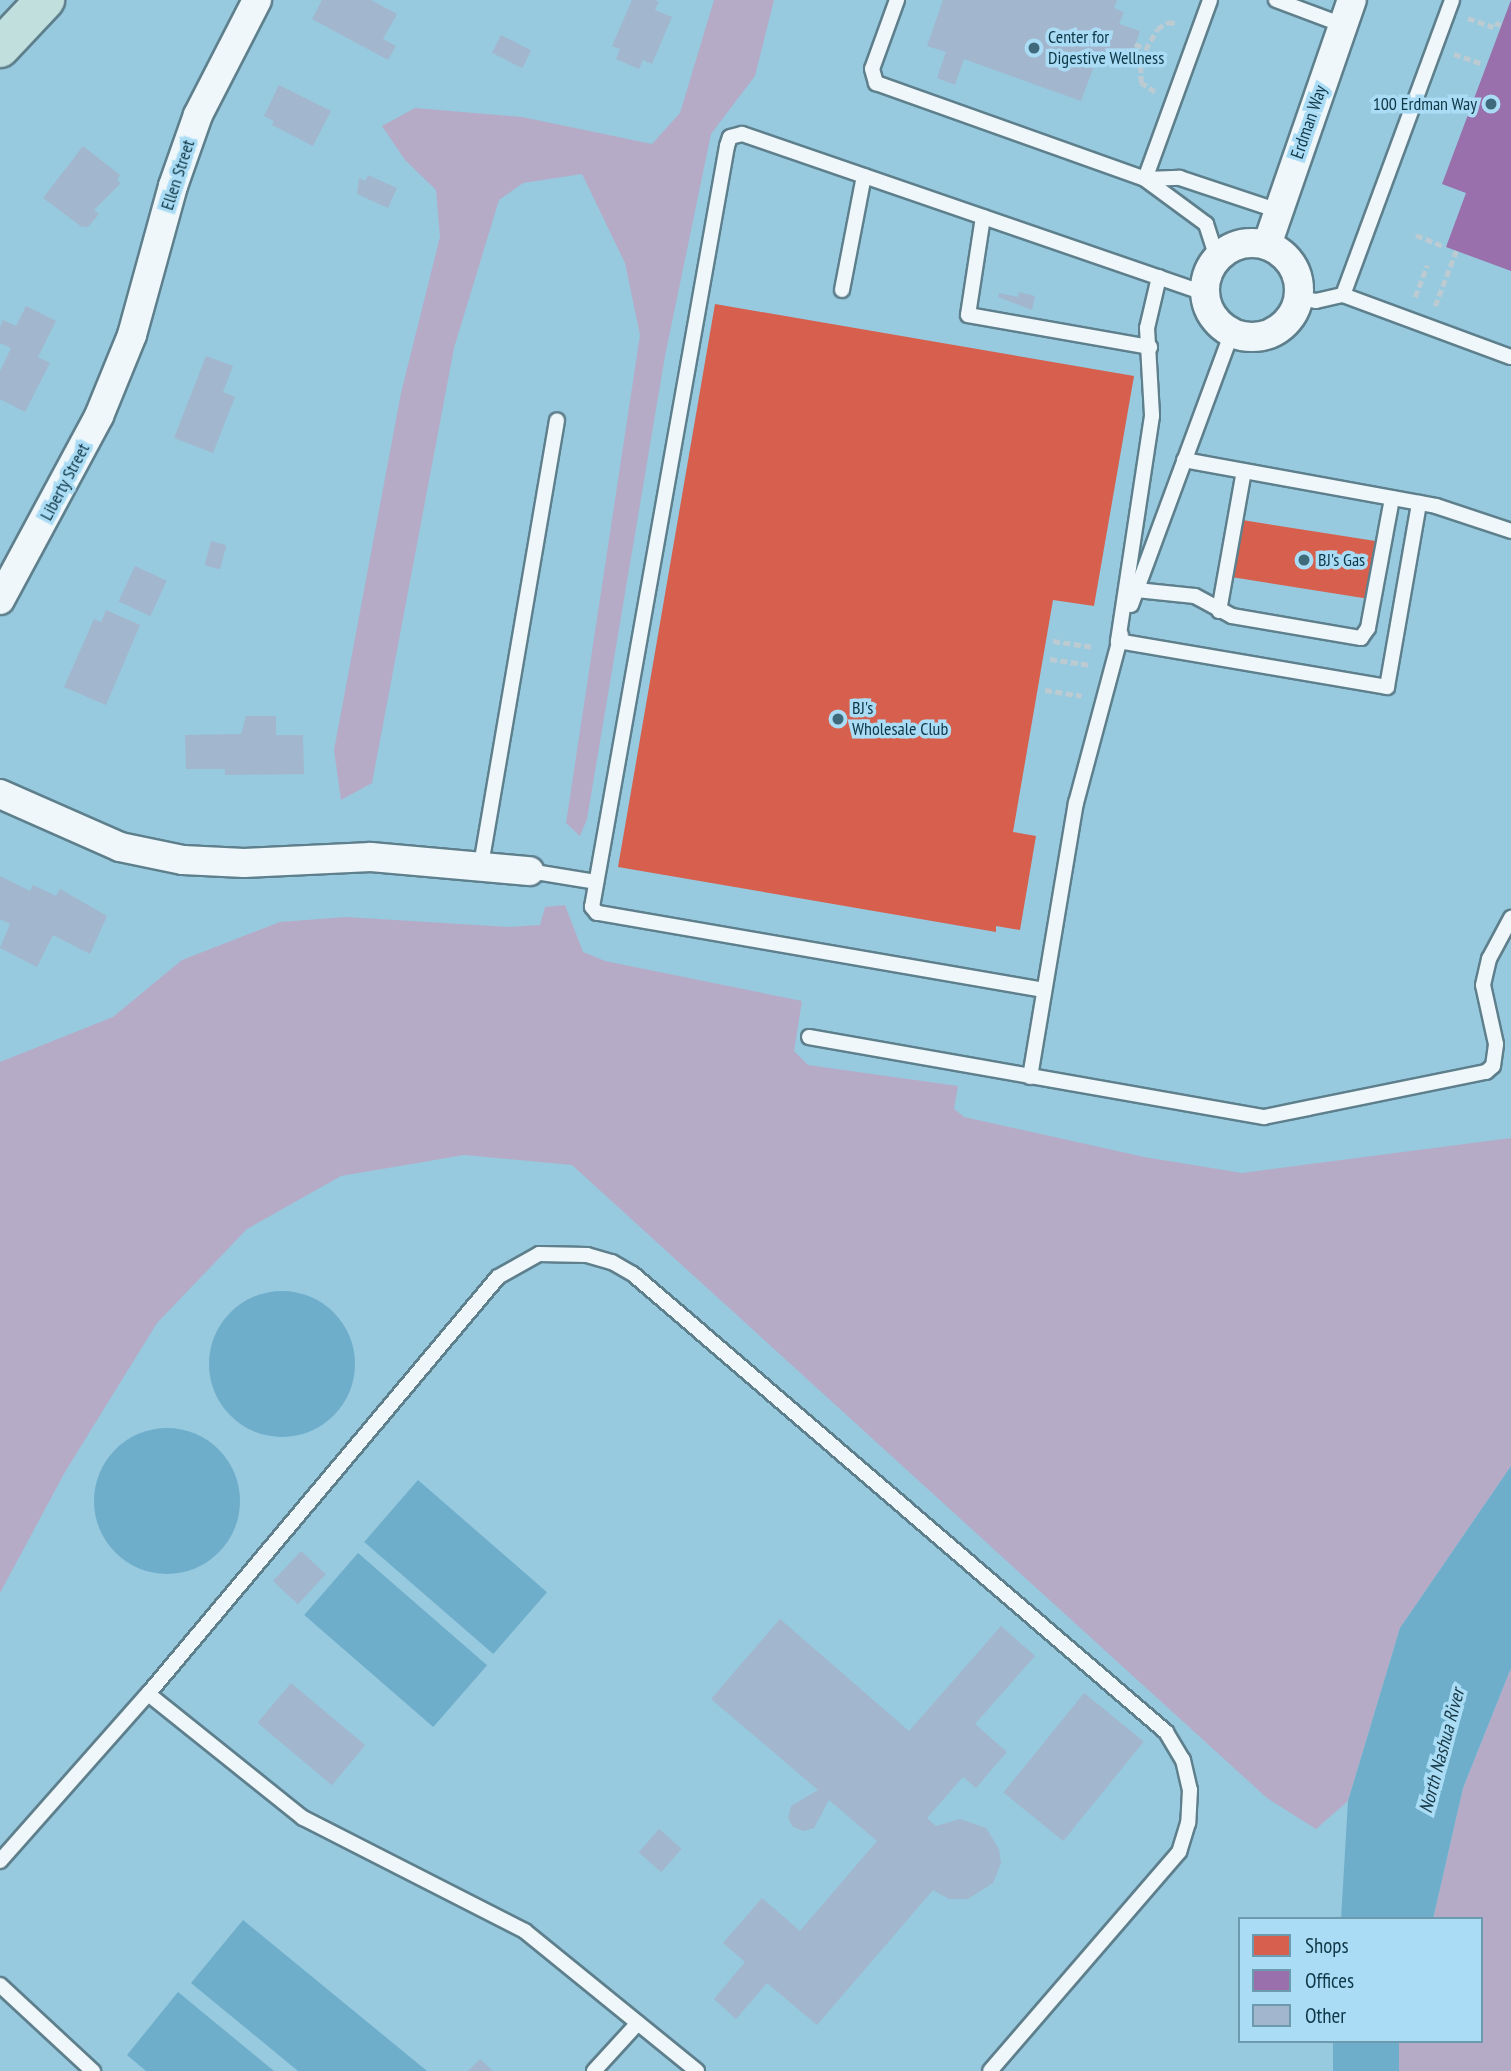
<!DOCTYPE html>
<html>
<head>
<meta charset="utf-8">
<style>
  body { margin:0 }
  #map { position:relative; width:1511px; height:2071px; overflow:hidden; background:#97c9df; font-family:"PT Sans Narrow",sans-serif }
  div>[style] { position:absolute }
  .green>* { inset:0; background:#b6abc6 }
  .water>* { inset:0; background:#6faeca; transform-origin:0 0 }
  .round { border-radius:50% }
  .shops>* { inset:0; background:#d6604d; transform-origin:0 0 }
  .offices>* { inset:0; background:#9970ab }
  .building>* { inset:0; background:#a2b7ce; transform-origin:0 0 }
  .path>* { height:4.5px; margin-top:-2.25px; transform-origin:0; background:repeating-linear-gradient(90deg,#bccbd1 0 7px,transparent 0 10.5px) }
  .roads { filter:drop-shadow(2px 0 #5e7f8c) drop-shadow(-2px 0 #5e7f8c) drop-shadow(0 2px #5e7f8c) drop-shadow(0 -2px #5e7f8c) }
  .lane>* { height:14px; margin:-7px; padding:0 7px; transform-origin:7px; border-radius:7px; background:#eff7fa }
  .street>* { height:28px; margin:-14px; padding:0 14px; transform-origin:14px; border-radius:14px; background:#eff7fa }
  .street>.ring { margin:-14px; padding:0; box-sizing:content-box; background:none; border:28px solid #eff7fa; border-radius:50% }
  .highway>* { height:38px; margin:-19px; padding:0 19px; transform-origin:19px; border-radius:19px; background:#c1dfdc }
  .dots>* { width:19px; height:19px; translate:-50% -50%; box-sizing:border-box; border:4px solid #aaddf5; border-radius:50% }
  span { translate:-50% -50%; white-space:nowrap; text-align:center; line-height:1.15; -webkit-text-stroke:7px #aaddf5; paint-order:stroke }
  .poi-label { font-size:18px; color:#0f3747 }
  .left { translate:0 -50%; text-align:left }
  .right { translate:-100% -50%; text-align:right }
  .street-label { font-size:18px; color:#0f3747 }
  .water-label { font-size:19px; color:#183846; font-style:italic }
  .legend { position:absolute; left:1238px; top:1917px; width:245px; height:126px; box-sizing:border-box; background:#aaddf5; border:2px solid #6c9baf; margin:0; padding:9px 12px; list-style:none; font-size:21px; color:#0f3747 }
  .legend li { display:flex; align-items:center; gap:14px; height:35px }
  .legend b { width:35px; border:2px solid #6c9baf }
</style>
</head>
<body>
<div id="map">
  <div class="green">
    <div style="clip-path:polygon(714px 0,774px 0,755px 76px,711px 134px,665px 356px,587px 819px,580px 836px,566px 823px,640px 335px,625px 263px,582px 174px,523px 183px,499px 200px,454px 348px,372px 783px,341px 800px,334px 750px,401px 393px,440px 237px,436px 190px,405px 160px,382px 126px,415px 108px,522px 117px,652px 144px,680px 113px)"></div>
    <div style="clip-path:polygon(565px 905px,583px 952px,605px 961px,802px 1001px,794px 1051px,808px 1065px,958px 1086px,954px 1109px,964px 1117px,1144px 1157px,1242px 1173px,1511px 1138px,1511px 1466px,1400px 1628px,1348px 1801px,1316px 1829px,1267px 1798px,572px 1165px,464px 1155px,341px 1176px,247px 1229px,157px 1323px,65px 1472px,0 1593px,0 1062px,113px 1017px,182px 960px,280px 922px,346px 917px,509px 927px,540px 925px,545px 907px)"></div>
    <div style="clip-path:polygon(1511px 1668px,1511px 2071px,1394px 2071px,1399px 2041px,1481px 2041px,1481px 1919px,1433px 1919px,1463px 1788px)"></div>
  </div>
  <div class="water">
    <div class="round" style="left:209px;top:1291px;width:146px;height:146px"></div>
    <div class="round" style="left:94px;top:1428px;width:146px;height:146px"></div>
    <div style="clip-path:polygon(1511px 1466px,1511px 1668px,1463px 1788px,1433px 1919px,1341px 1919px,1348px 1801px,1400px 1628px)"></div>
    <div style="left:418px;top:1480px;width:171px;height:82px;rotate:41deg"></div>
    <div style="left:358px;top:1553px;width:171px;height:82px;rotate:41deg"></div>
    <div style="clip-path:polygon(243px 1920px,427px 2071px,298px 2071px,191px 1983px)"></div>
    <div style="clip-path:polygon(178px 1992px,274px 2071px,146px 2071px,127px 2055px)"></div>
    <div style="left:1333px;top:2041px;width:66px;height:30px"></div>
  </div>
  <div class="shops">
    <div style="clip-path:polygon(715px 304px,1134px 376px,1094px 606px,1053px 600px,1013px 832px,1036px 836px,1020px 930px,996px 926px,996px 932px,618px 867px)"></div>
    <div style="left:1242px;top:520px;width:135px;height:58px;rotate:9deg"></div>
  </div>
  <div class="offices">
    <div style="clip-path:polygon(1511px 0,1511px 271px,1446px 247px,1466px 193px,1442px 184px)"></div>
  </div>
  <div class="building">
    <div style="clip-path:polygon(322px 0,371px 0,397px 14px,383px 39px,396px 46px,388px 60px,312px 19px)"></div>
    <div style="clip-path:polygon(632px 0,655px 0,659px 2px,655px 10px,672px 17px,652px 64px,643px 60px,639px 69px,616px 59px,620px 49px,612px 46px)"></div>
    <div style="clip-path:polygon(943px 0,1117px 0,1114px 8px,1124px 12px,1119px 24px,1140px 31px,1131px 58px,1111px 51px,1107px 62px,1097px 58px,1081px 101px,964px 59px,955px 85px,937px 78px,946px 52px,927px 46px)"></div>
    <div style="left:501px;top:35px;width:34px;height:20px;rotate:27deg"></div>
    <div style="clip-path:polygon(279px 85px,331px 111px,313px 146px,272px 125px,274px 121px,264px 116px)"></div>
    <div style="clip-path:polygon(83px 146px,120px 175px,117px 180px,121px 183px,94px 210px,99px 214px,88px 227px,82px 227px,43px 198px)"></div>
    <div style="clip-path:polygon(368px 175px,397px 188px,388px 208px,357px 194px,359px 178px,365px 181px)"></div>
    <div style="clip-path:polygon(1019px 292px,1035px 296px,1032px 310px,998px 297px,999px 293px,1018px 297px)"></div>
    <div style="clip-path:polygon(26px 306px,56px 321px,38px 357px,50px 363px,25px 412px,0 399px,0 371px,11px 348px,0 343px,0 327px,3px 320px,16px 326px)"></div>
    <div style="clip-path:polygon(206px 356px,233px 366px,223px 392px,235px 397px,213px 453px,174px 438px)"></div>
    <div style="left:211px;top:541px;width:16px;height:25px;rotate:15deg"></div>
    <div style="left:135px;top:566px;width:35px;height:39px;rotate:25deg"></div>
    <div style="clip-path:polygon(106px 610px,140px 625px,106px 705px,64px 687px,94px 619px,101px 622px)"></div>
    <div style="clip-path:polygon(246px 716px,276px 716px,276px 735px,303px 735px,304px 774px,225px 775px,225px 769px,186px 769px,185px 735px,241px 734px)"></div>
    <div style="clip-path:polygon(0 876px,30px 891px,33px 885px,56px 896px,60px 889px,107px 916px,90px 954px,53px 935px,37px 967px,0 948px,10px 924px,0 919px)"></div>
    <div style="left:301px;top:1551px;width:34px;height:41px;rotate:43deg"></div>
    <div style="clip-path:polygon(780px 1619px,909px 1731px,1001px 1626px,1035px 1656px,975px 1724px,1007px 1752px,976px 1788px,963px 1777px,927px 1818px,936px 1826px,960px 1819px,986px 1828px,999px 1849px,1001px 1863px,993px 1883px,968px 1899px,949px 1899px,933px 1890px,817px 2025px,767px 1983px,736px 2019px,714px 1999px,745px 1962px,723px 1943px,762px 1898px,800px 1931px,877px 1841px,829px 1800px,814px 1828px,803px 1831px,793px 1827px,788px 1818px,791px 1806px,818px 1790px,711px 1699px)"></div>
    <div style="left:291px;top:1683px;width:97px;height:52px;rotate:40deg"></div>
    <div style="left:1084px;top:1693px;width:77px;height:128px;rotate:39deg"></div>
    <div style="left:659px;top:1829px;width:30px;height:31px;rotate:41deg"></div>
    <div style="clip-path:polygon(480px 2059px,493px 2071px,468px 2071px)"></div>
  </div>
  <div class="path">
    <div style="left:1468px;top:18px;width:27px;rotate:20deg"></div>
    <div style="left:1495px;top:23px;width:6px;rotate:18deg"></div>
    <div style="left:1135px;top:44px;width:11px;rotate:22deg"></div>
    <div style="left:1454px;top:54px;width:28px;rotate:19deg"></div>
    <div style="left:1155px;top:92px;width:17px;rotate:-147deg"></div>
    <div style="left:1141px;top:83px;width:24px;rotate:-92deg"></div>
    <div style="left:1140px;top:59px;width:34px;rotate:-60deg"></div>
    <div style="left:1157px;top:29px;width:13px;rotate:-32deg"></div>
    <div style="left:1168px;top:22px;width:10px;rotate:11deg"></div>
    <div style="left:1416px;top:235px;width:32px;rotate:22deg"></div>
    <div style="left:1415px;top:297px;width:34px;rotate:-69deg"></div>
    <div style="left:1435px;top:306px;width:59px;rotate:-69.1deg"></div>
    <div style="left:1053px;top:641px;width:41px;rotate:8.3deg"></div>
    <div style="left:1050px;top:659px;width:41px;rotate:8.3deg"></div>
    <div style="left:1045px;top:690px;width:37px;rotate:9deg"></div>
  </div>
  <div class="roads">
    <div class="lane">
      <div style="left:897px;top:0;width:73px;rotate:109.9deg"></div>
      <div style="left:872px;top:69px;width:15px;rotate:74deg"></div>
      <div style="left:876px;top:83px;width:286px;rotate:19.6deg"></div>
      <div style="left:1145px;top:179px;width:76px;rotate:36.4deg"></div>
      <div style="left:1206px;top:224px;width:25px;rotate:72deg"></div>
      <div style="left:1214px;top:248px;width:18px;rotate:96deg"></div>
      <div style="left:1276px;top:0;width:72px;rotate:20.5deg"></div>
      <div style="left:1145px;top:179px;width:190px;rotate:-70deg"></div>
      <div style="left:1145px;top:179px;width:35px;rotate:-2deg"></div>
      <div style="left:1180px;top:178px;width:104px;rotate:18.4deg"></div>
      <div style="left:983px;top:217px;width:99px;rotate:98.7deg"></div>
      <div style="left:968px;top:315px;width:185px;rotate:10deg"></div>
      <div style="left:1159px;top:277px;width:52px;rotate:103.2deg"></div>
      <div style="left:1147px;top:328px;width:88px;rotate:86.7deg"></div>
      <div style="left:1152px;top:416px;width:228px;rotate:98.6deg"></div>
      <div style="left:1118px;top:641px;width:273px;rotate:9.7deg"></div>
      <div style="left:1387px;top:687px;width:187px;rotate:-80.1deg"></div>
      <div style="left:842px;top:290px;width:116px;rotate:-79.1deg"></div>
      <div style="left:1343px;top:295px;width:314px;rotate:-69.7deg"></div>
      <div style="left:1298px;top:298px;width:18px;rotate:9deg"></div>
      <div style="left:1316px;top:301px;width:28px;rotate:-13deg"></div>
      <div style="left:1343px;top:295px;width:179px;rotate:20.3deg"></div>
      <div style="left:1184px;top:460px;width:256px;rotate:10.3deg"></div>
      <div style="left:1436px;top:506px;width:79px;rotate:18.4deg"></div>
      <div style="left:1127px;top:589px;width:68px;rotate:5.9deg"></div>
      <div style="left:1195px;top:596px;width:42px;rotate:28.4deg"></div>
      <div style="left:1232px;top:616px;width:131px;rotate:9.7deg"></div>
      <div style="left:1361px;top:638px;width:12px;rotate:-55deg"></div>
      <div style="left:1368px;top:628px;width:132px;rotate:-79.5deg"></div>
      <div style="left:1131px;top:605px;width:289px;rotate:-69.7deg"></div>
      <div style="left:1219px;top:611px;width:142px;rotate:-79.9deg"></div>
      <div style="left:481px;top:865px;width:451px;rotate:-80.3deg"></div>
      <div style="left:529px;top:871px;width:68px;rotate:9.3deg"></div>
      <div style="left:1044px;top:990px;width:454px;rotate:-170.2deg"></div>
      <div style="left:597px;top:913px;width:8px;rotate:-130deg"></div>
      <div style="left:592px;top:907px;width:773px;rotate:-79.94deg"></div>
      <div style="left:727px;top:146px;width:9px;rotate:-72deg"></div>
      <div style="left:730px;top:137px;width:12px;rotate:-14deg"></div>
      <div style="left:742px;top:134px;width:489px;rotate:19deg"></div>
      <div style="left:809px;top:1037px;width:462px;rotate:10deg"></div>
      <div style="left:1264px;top:1117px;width:227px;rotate:-11.5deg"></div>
      <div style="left:1486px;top:1072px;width:9px;rotate:-41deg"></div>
      <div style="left:1493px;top:1066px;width:22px;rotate:-82deg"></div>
      <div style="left:1496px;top:1044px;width:60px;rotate:-102.4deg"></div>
      <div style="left:1483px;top:985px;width:27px;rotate:-77deg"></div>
      <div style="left:1489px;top:959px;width:47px;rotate:-61.8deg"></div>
      <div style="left:1030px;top:1077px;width:278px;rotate:-80.5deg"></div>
      <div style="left:1076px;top:803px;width:174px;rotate:-75deg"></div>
      <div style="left:0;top:1861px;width:223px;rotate:-48.5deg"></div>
      <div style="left:0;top:1985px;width:127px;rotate:42.8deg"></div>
      <div style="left:594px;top:2071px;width:65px;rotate:-47.5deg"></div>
      <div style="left:697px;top:2071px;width:222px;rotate:-140.9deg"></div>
      <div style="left:525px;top:1931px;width:249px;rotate:-153deg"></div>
      <div style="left:303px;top:1818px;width:198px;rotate:-141.3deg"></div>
      <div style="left:148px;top:1694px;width:544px;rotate:-49.99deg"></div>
      <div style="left:498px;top:1277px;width:47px;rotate:-29.3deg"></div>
      <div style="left:539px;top:1254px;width:48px;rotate:1.2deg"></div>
      <div style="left:587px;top:1255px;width:26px;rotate:16deg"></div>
      <div style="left:612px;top:1262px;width:24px;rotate:30deg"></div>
      <div style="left:633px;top:1274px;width:703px;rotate:40.67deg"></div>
      <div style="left:1166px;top:1732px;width:33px;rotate:59deg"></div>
      <div style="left:1183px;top:1760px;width:31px;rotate:77deg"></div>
      <div style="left:1190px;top:1790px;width:33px;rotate:93deg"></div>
      <div style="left:1188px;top:1823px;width:30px;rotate:107deg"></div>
      <div style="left:1179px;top:1852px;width:289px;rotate:130.8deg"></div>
    </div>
    <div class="street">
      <div class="ring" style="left:1205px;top:243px;width:66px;height:66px"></div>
      <div style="left:1267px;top:245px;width:259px;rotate:-70.9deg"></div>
      <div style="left:0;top:600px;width:209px;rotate:-61.7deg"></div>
      <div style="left:99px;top:416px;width:87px;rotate:-67.8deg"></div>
      <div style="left:132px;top:335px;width:155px;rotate:-74.6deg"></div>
      <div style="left:173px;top:186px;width:75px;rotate:-70.6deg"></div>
      <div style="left:198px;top:115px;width:129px;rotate:-62.8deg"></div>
      <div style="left:0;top:794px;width:131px;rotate:23.8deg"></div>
      <div style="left:120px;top:847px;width:64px;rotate:11.7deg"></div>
      <div style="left:183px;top:860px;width:61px;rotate:2.8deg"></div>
      <div style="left:244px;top:863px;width:127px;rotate:-2.7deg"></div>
      <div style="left:371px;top:857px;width:159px;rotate:5.1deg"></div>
    </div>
    <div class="highway">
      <div style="left:0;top:48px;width:66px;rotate:-46.8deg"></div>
    </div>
  </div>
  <div class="dots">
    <div style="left:1034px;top:48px;background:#3f6a7c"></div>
    <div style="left:1491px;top:104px;background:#3f6a7c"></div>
    <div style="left:1304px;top:560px;background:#3f6a7c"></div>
    <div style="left:838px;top:719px;background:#3f6a7c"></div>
  </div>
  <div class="poi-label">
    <span class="left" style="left:1048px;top:48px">Center for<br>Digestive Wellness</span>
    <span class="right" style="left:1477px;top:104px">100 Erdman Way</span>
    <span class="left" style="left:1318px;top:560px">BJ's Gas</span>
    <span class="left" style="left:852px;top:719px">BJ's<br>Wholesale Club</span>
  </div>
  <div class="street-label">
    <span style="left:1309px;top:122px;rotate:-71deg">Erdman Way</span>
    <span style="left:178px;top:175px;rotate:-72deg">Ellen Street</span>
    <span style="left:65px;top:482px;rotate:-62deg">Liberty Street</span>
  </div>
  <div class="water-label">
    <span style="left:1442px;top:1751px;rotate:-75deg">North Nashua River</span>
  </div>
  <ul class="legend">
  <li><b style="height:19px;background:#d6604d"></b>Shops</li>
  <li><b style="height:19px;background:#9970ab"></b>Offices</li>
  <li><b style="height:19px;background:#a2b7ce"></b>Other</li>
  </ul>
</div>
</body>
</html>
